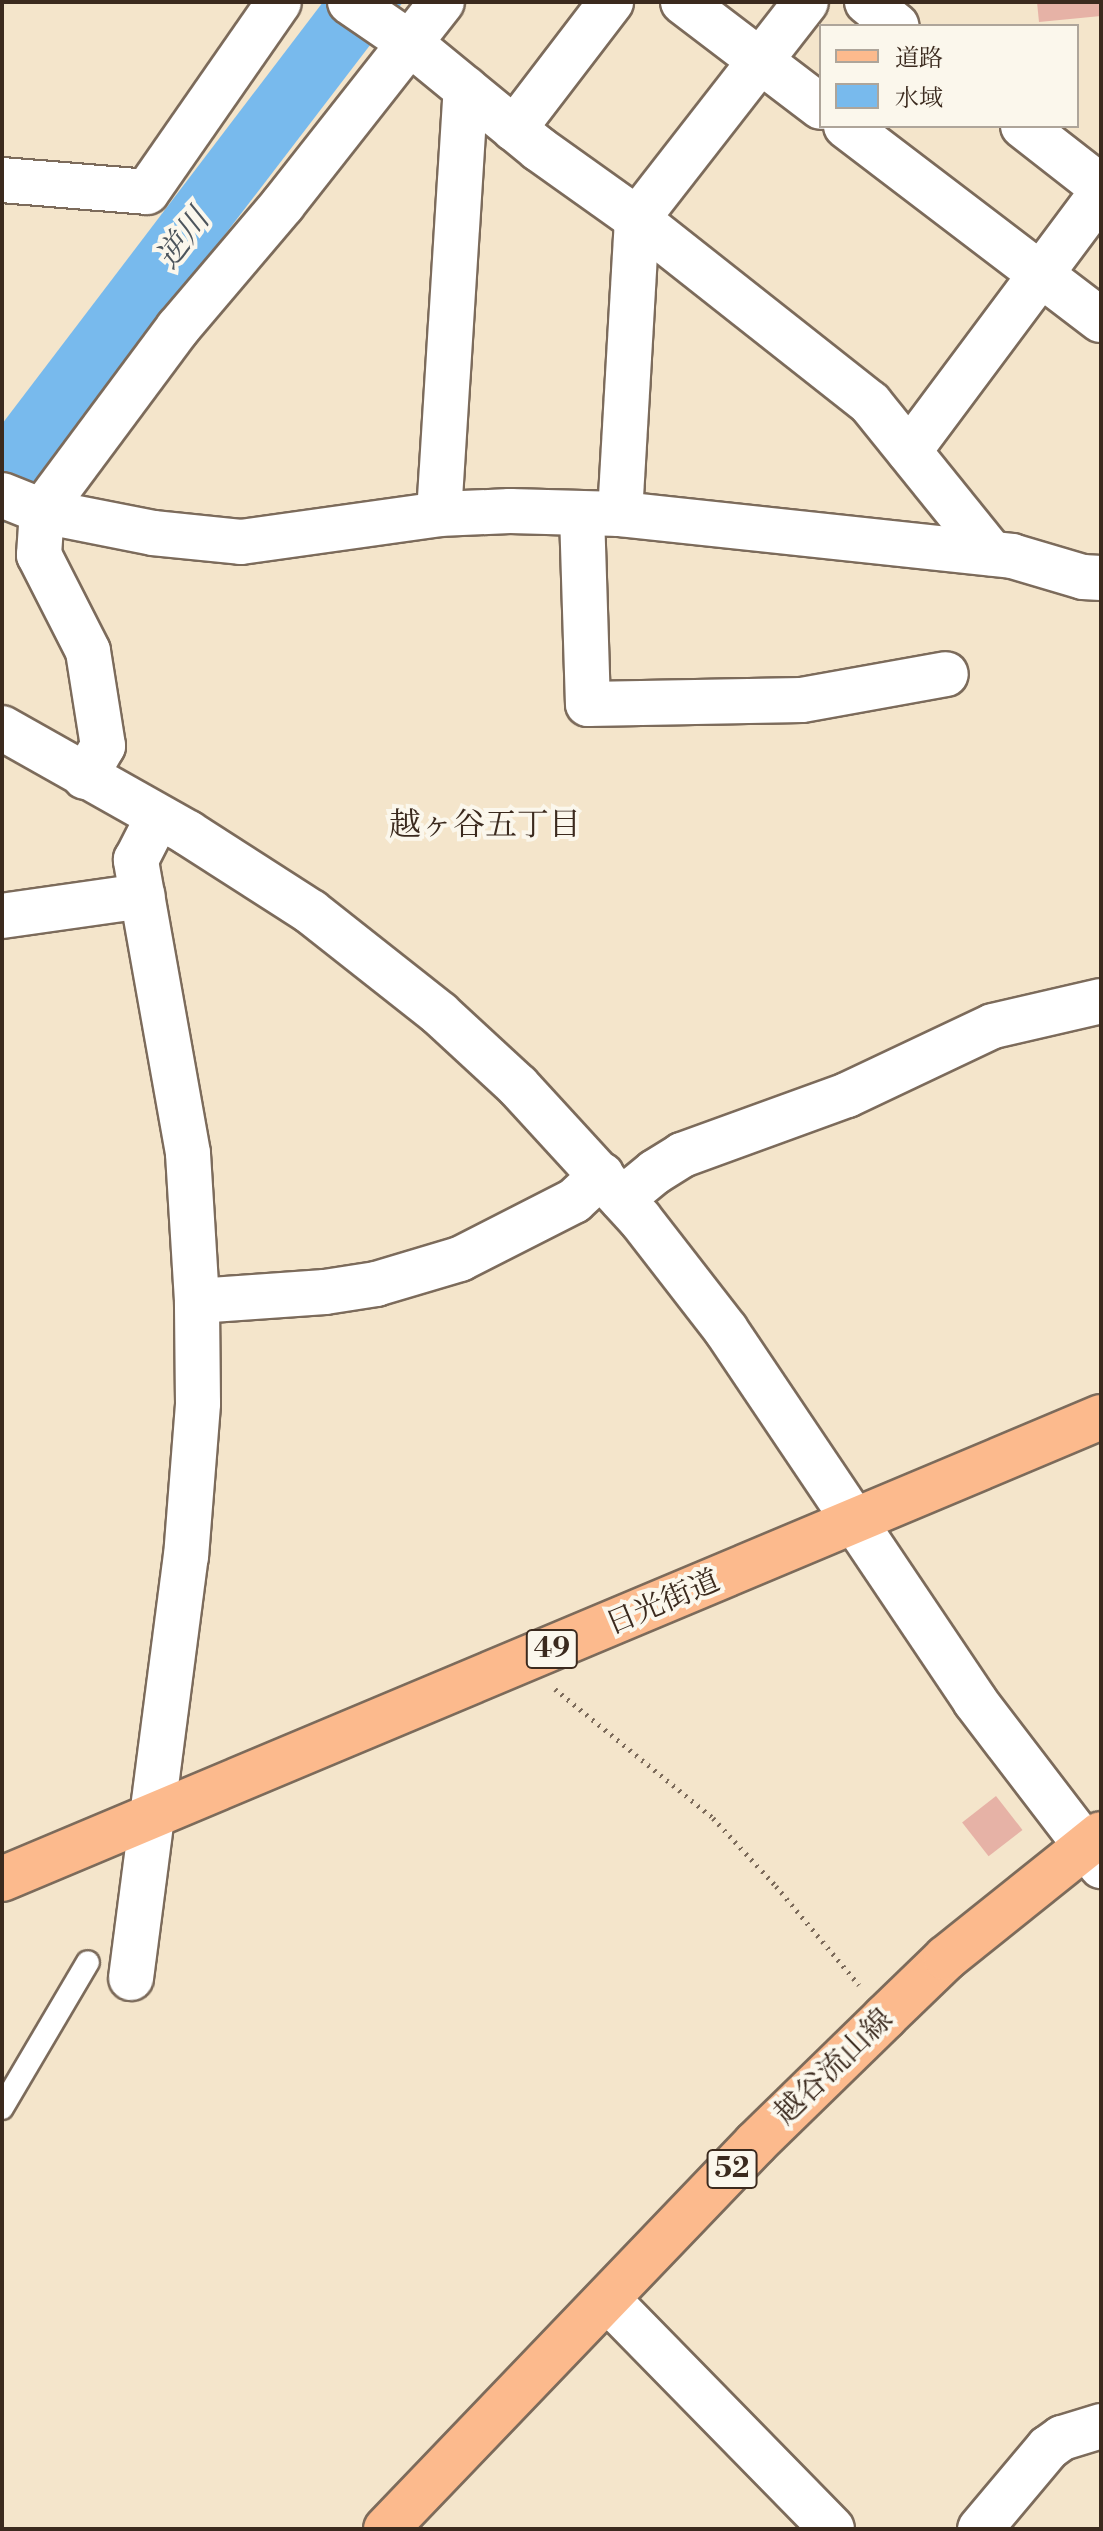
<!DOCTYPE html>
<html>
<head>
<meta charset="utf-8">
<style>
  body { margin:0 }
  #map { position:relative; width:1103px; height:2531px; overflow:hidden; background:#f4e5cb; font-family:"Libre Bodoni","Noto Serif JP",serif }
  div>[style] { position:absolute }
  .water>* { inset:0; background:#78baed }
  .building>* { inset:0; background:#e6b2a6; transform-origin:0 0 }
  .path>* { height:5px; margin-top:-2.5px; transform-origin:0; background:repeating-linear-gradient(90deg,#7c6b5b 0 2px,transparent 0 8px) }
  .roads { filter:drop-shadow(2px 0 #7c6b5b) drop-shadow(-2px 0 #7c6b5b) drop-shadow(0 2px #7c6b5b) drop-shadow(0 -2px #7c6b5b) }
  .service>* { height:22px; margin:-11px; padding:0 11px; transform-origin:11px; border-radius:11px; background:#fff }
  .minor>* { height:44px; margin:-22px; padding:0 22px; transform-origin:22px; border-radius:22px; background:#fff }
  .tertiary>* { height:44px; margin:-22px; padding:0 22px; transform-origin:22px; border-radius:22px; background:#fff }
  .primary>* { height:44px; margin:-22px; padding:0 22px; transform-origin:22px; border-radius:22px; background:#fcba8d }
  span { translate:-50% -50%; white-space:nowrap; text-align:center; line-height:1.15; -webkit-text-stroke:8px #fbf7ec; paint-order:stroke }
  .shield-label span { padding:2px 6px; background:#fbf7ec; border:2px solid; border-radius:6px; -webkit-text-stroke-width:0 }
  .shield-label { font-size:28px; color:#3b2a1e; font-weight:700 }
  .street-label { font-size:30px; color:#3b2a1e }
  .water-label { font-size:32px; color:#4d555c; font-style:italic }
  .neighbourhood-label { font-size:32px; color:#3b2a1e }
  .frame { position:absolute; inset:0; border:4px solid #3b2a1e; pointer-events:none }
  .legend { position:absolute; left:819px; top:24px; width:260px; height:104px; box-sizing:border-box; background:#fbf7ec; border:2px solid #aea59a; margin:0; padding:10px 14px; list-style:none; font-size:24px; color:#3b2a1e }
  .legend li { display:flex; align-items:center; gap:16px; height:40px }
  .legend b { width:40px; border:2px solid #aea59a }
</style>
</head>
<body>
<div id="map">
  <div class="water">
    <div style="clip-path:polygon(323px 2px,403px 2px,2px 526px,2px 424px)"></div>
  </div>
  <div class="building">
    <div style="clip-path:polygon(1037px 2px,1101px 2px,1101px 16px,1039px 22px)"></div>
    <div style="left:996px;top:1796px;width:43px;height:43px;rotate:52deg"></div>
  </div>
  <div class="path">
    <div style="left:555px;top:1689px;width:204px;rotate:39.2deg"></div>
    <div style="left:713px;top:1818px;width:93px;rotate:47.2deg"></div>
    <div style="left:776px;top:1886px;width:129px;rotate:50deg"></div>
  </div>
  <div class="roads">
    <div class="service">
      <div style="left:2px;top:2108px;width:169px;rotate:-59.5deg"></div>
    </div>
    <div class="minor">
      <div style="left:350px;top:2px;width:74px;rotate:34.5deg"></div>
      <div style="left:411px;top:44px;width:166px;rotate:39.4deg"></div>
      <div style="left:539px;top:149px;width:120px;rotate:35.5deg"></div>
      <div style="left:637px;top:219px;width:297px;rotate:38.3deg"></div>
      <div style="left:870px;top:403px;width:193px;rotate:51.1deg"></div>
      <div style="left:683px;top:2px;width:173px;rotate:37.3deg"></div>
      <div style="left:867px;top:2px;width:38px;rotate:39deg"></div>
      <div style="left:846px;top:126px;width:320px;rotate:37.3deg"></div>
      <div style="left:1023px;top:126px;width:99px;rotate:38deg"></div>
      <div style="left:514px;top:129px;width:160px;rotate:-52.6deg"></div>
      <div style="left:2px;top:180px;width:145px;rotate:4.7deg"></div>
      <div style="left:147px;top:192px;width:231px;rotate:-55.2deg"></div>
      <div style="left:909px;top:451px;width:322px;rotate:-53.3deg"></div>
      <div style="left:2px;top:495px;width:43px;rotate:21.8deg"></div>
      <div style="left:42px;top:511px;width:113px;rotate:11.2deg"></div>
      <div style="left:153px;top:533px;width:88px;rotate:5.8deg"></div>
      <div style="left:241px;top:542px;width:200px;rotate:-8deg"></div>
      <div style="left:439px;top:514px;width:71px;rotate:-2.4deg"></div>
      <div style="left:510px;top:511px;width:110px;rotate:1.6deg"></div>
      <div style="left:620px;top:514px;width:394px;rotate:6.1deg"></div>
      <div style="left:1012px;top:556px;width:74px;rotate:16.5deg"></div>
      <div style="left:1083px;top:577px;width:18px;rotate:3deg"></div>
      <div style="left:439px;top:514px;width:426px;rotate:-86.4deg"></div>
      <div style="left:582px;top:514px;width:190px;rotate:88.2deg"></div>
      <div style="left:588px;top:704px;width:214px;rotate:-1.1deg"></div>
      <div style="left:802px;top:700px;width:146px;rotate:-10.2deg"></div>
      <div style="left:620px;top:514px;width:295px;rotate:-86.7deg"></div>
      <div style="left:637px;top:219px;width:275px;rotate:-52.1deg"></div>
      <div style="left:85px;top:777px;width:36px;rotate:-60deg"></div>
      <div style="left:103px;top:746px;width:96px;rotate:-99deg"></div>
      <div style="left:88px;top:651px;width:108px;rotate:-117deg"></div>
      <div style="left:39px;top:555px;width:44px;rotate:-86.1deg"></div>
      <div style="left:42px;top:511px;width:228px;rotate:-53.4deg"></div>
      <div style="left:178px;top:328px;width:162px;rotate:-49.7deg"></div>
      <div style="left:283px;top:204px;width:257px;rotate:-51.8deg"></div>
      <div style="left:2px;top:916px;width:142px;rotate:-8.1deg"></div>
      <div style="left:622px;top:1199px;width:43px;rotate:-39.3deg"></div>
      <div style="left:655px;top:1172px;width:32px;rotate:-32deg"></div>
      <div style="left:682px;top:1155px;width:176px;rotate:-20deg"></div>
      <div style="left:847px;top:1095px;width:161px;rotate:-25.3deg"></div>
      <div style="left:993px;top:1026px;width:111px;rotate:-13deg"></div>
      <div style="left:197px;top:1301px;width:128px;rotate:-4deg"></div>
      <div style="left:325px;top:1292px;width:52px;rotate:-8.9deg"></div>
      <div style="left:376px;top:1284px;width:88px;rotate:-16.6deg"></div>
      <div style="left:460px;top:1259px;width:128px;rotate:-27deg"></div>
      <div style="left:574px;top:1201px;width:38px;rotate:-43deg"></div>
      <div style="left:131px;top:1978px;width:425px;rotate:-82.6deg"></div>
      <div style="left:186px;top:1557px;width:154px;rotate:-85.5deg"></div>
      <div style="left:198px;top:1403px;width:102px;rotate:-90.6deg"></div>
      <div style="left:197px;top:1301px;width:148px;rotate:-93.5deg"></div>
      <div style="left:188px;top:1153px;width:298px;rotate:-100.1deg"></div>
      <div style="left:136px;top:860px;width:48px;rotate:-62.9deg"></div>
      <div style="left:608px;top:2300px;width:320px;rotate:45.6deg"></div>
      <div style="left:980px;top:2529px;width:106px;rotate:-50deg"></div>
      <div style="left:1048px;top:2448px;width:17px;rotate:-36deg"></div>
      <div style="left:1062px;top:2438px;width:41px;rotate:-17.1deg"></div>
    </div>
    <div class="tertiary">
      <div style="left:2px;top:728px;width:214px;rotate:29.4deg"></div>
      <div style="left:188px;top:833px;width:146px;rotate:32.7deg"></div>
      <div style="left:311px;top:912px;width:164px;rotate:38.3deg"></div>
      <div style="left:440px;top:1014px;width:106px;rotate:42.7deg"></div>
      <div style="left:518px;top:1086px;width:180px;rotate:47.5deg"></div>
      <div style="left:640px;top:1219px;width:140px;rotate:52.2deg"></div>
      <div style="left:726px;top:1330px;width:447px;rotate:56.1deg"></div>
      <div style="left:975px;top:1701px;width:208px;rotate:52.6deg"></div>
    </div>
    <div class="primary">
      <div style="left:2px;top:1879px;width:1192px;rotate:-22.8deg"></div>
      <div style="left:386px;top:2529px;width:535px;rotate:-46.21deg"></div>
      <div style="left:756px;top:2143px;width:180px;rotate:-44.3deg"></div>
      <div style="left:885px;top:2017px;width:85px;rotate:-44deg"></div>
      <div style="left:946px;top:1958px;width:198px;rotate:-38.7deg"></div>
    </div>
  </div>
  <div class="shield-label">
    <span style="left:552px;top:1649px">49</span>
    <span style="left:732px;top:2169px">52</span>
  </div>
  <div class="street-label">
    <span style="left:663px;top:1603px;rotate:-23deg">日光街道</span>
    <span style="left:834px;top:2067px;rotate:-44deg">越谷流山線</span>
  </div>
  <div class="water-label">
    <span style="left:183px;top:239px;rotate:-53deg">逆川</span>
  </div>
  <div class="neighbourhood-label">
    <span style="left:485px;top:825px">越ヶ谷五丁目</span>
  </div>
  <div class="frame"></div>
  <ul class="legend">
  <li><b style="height:10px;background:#fcba8d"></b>道路</li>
  <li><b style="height:22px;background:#78baed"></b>水域</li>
  </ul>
</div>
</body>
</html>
